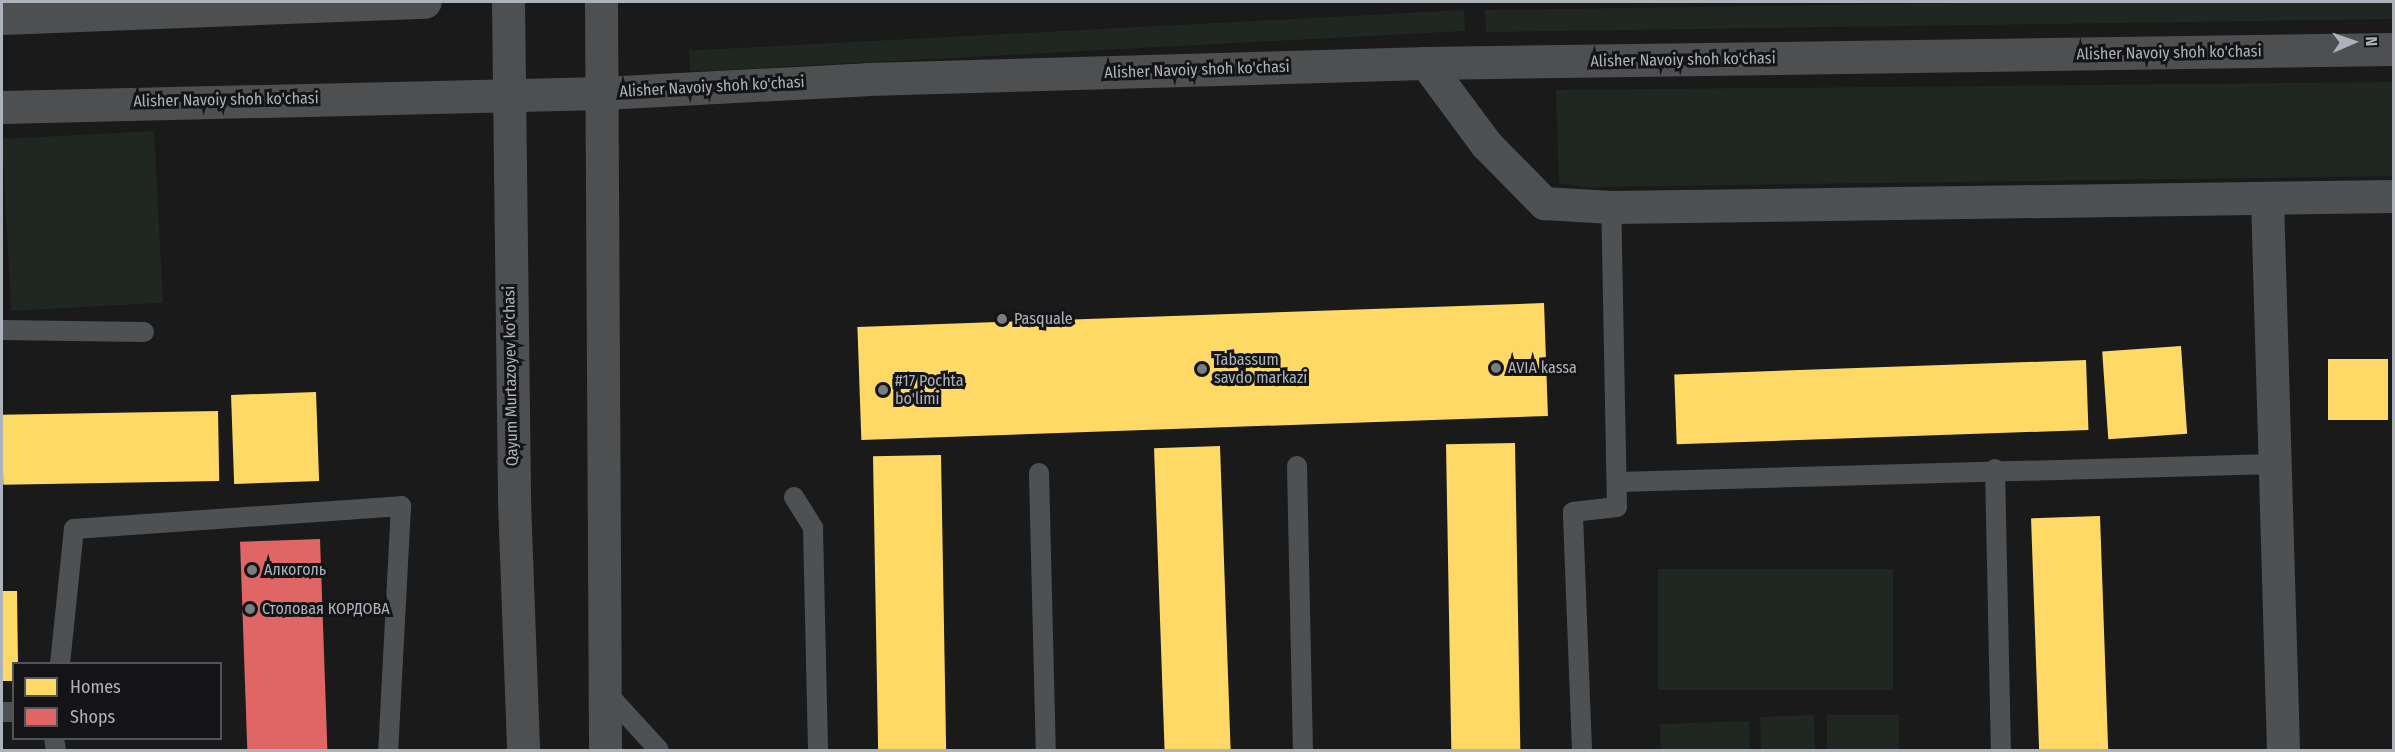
<!DOCTYPE html>
<html>
<head>
<meta charset="utf-8">
<style>
  body { margin:0 }
  #map { position:relative; width:2395px; height:752px; overflow:hidden; background:#1a1a1a; font-family:"Fira Sans Condensed",sans-serif }
  div>[style] { position:absolute }
  .green>* { inset:0; background:#202720; transform-origin:0 0 }
  .homes>* { inset:0; background:#ffd966; transform-origin:0 0 }
  .shops>* { inset:0; background:#e06666; transform-origin:0 0 }
  .lane>* { height:20px; margin:-10px; padding:0 10px; transform-origin:10px; border-radius:10px; background:#4e5153 }
  .street>* { height:33px; margin:-16.5px; padding:0 16.5px; transform-origin:16.5px; border-radius:16.5px; background:#4e5153 }
  .secondary>* { height:33px; margin:-16.5px; padding:0 16.5px; transform-origin:16.5px; border-radius:16.5px; background:#4d4f51 }
  .dots>* { width:16px; height:16px; translate:-50% -50%; box-sizing:border-box; border:3px solid #141416; border-radius:50% }
  span { translate:-50% -50%; white-space:nowrap; text-align:center; line-height:1.15; -webkit-text-stroke:6px #141416; paint-order:stroke }
  .street-label { font-size:16px; color:#acb3ba }
  .poi-label { font-size:16px; color:#acb3ba }
  .left { translate:0 -50%; text-align:left }
  .frame { position:absolute; inset:0; border:3px solid #acb3ba; pointer-events:none }
  .legend { position:absolute; left:12px; top:662px; width:210px; height:78px; box-sizing:border-box; background:#141416; border:2px solid #515458; margin:0; padding:8px 10px; list-style:none; font-size:18px; color:#acb3ba }
  .legend li { display:flex; align-items:center; gap:12px; height:30px }
  .legend b { width:30px; border:2px solid #515458 }
  .north { position:absolute; left:2323px; top:12px; width:60px; height:60px; -webkit-text-stroke:4px #141416; paint-order:stroke; rotate:88deg; font-size:16px; font-weight:700; line-height:24px; text-align:center; color:#acb3ba }
  .north::after { content:''; display:block; margin:auto; width:21px; height:27px; background:#acb3ba; clip-path:polygon(50% 0,100% 100%,50% 72%,0 100%) }
</style>
</head>
<body>
<div id="map">
  <div class="green">
    <div style="clip-path:polygon(2042px 2px,2393px 2px,2393px 19px,1486px 32px,1485px 10px)"></div>
    <div style="left:1464px;top:10px;width:21px;height:776px;rotate:87deg"></div>
    <div style="clip-path:polygon(2393px 82px,2393px 176px,1584px 187px,1559px 183px,1556px 90px)"></div>
    <div style="left:154px;top:131px;width:172px;height:152px;rotate:87deg"></div>
    <div style="left:1893px;top:569px;width:121px;height:235px;rotate:90deg"></div>
    <div style="left:1814px;top:715px;width:35px;height:54px;rotate:88deg"></div>
    <div style="left:1827px;top:715px;width:72px;height:35px"></div>
    <div style="left:1749px;top:721px;width:29px;height:89px;rotate:88deg"></div>
  </div>
  <div class="homes">
    <div style="left:1544px;top:303px;width:113px;height:687px;rotate:88deg"></div>
    <div style="left:2181px;top:346px;width:88px;height:79px;rotate:86deg"></div>
    <div style="left:2328px;top:359px;width:60px;height:61px"></div>
    <div style="left:2086px;top:360px;width:70px;height:412px;rotate:88deg"></div>
    <div style="left:316px;top:392px;width:89px;height:85px;rotate:88deg"></div>
    <div style="left:218px;top:411px;width:70px;height:216px;rotate:89deg"></div>
    <div style="left:1515px;top:443px;width:307px;height:69px;rotate:89deg"></div>
    <div style="left:1220px;top:446px;width:304px;height:66px;rotate:88deg"></div>
    <div style="left:941px;top:455px;width:295px;height:68px;rotate:89deg"></div>
    <div style="left:2100px;top:516px;width:234px;height:69px;rotate:88deg"></div>
    <div style="clip-path:polygon(2px 591px,17px 591px,18px 664px,14px 664px,14px 681px,2px 681px)"></div>
  </div>
  <div class="shops">
    <div style="left:320px;top:539px;width:211px;height:80px;rotate:88deg"></div>
  </div>
  <div class="lane">
    <div style="left:2px;top:330px;width:142px;rotate:0.8deg"></div>
    <div style="left:1297px;top:466px;width:284px;rotate:88.8deg"></div>
    <div style="left:1995px;top:469px;width:281px;rotate:88.8deg"></div>
    <div style="left:1039px;top:473px;width:277px;rotate:88.6deg"></div>
    <div style="left:1618px;top:482px;width:656px;rotate:-1.57deg"></div>
    <div style="left:794px;top:497px;width:36px;rotate:58deg"></div>
    <div style="left:813px;top:528px;width:222px;rotate:88.7deg"></div>
    <div style="left:60px;top:664px;width:136px;rotate:-84.1deg"></div>
    <div style="left:74px;top:529px;width:328px;rotate:-4deg"></div>
    <div style="left:401px;top:506px;width:244px;rotate:93deg"></div>
    <div style="left:604px;top:690px;width:81px;rotate:47.5deg"></div>
    <div style="left:2px;top:712px;width:12px"></div>
    <div style="left:54px;top:738px;width:12px;rotate:81deg"></div>
    <div style="left:1582px;top:750px;width:238px;rotate:-92.2deg"></div>
    <div style="left:1573px;top:512px;width:44px;rotate:-6.5deg"></div>
    <div style="left:1617px;top:507px;width:300px;rotate:-91.1deg"></div>
  </div>
  <div class="street">
    <div style="left:1426px;top:63px;width:101px;rotate:53.5deg"></div>
    <div style="left:1486px;top:144px;width:83px;rotate:45.5deg"></div>
    <div style="left:1544px;top:203px;width:67px;rotate:3.4deg"></div>
    <div style="left:1611px;top:207px;width:783px;rotate:-0.8deg"></div>
    <div style="left:2267px;top:198px;width:552px;rotate:88.34deg"></div>
  </div>
  <div class="secondary">
    <div style="left:508px;top:2px;width:499px;rotate:89.3deg"></div>
    <div style="left:514px;top:501px;width:249px;rotate:87.9deg"></div>
    <div style="left:601px;top:2px;width:748px;rotate:89.69deg"></div>
    <div style="left:2px;top:18px;width:423px;rotate:-2.2deg"></div>
    <div style="left:2px;top:107px;width:601px;rotate:-1.33deg"></div>
    <div style="left:603px;top:93px;width:264px;rotate:-3deg"></div>
    <div style="left:867px;top:79px;width:559px;rotate:-1.64deg"></div>
    <div style="left:1426px;top:63px;width:968px;rotate:-0.83deg"></div>
  </div>
  <div class="dots">
    <div style="left:1002px;top:319px;background:#797d82"></div>
    <div style="left:1496px;top:368px;background:#797d82"></div>
    <div style="left:1202px;top:369px;background:#797d82"></div>
    <div style="left:883px;top:390px;background:#797d82"></div>
    <div style="left:252px;top:570px;background:#797d82"></div>
    <div style="left:250px;top:609px;background:#797d82"></div>
  </div>
  <div class="street-label">
    <span style="left:2169px;top:53px;rotate:-1deg">Alisher Navoiy shoh ko'chasi</span>
    <span style="left:1683px;top:60px;rotate:-1deg">Alisher Navoiy shoh ko'chasi</span>
    <span style="left:1197px;top:70px;rotate:-2deg">Alisher Navoiy shoh ko'chasi</span>
    <span style="left:712px;top:87px;rotate:-3deg">Alisher Navoiy shoh ko'chasi</span>
    <span style="left:226px;top:100px;rotate:-1deg">Alisher Navoiy shoh ko'chasi</span>
    <span style="left:511px;top:376px;rotate:-91deg">Qayum Murtazoyev ko'chasi</span>
  </div>
  <div class="poi-label">
    <span class="left" style="left:1014px;top:319px">Pasquale</span>
    <span class="left" style="left:1214px;top:369px">Tabassum<br>savdo markazi</span>
    <span class="left" style="left:1508px;top:368px">AVIA kassa</span>
    <span class="left" style="left:895px;top:390px">#17 Pochta<br>bo'limi</span>
    <span class="left" style="left:264px;top:570px">Алкоголь</span>
    <span class="left" style="left:262px;top:609px">Столовая КОРДОВА</span>
  </div>
  <div class="frame"></div>
  <ul class="legend">
  <li><b style="height:16px;background:#ffd966"></b>Homes</li>
  <li><b style="height:16px;background:#e06666"></b>Shops</li>
  </ul>
  <div class="north">N</div>
</div>
</body>
</html>
